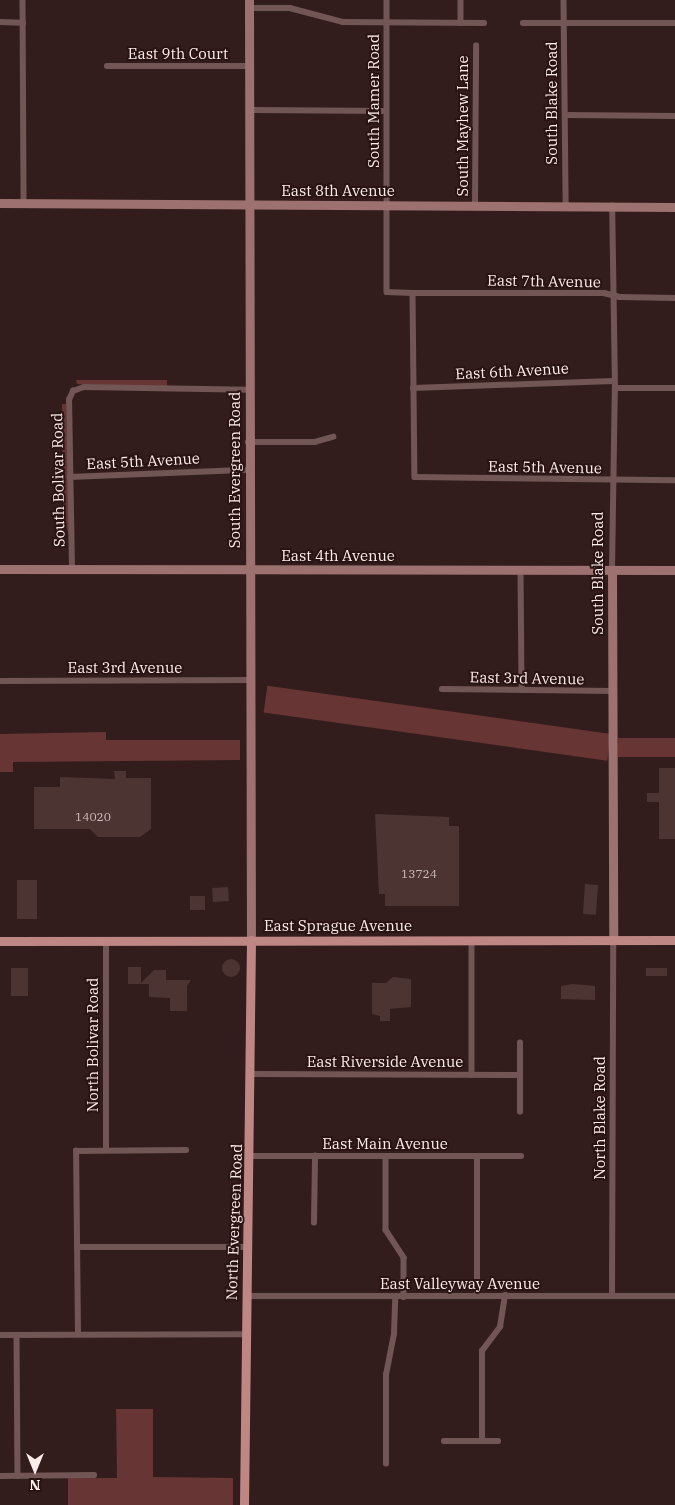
<!DOCTYPE html>
<html>
<head>
<meta charset="utf-8">
<style>
  body { margin:0 }
  #map { position:relative; width:675px; height:1505px; overflow:hidden; background:#331d1c; font-family:"IBM Plex Serif",serif }
  div>[style] { position:absolute }
  .green>* { inset:0; background:#663534; transform-origin:0 0 }
  .building>* { inset:0; background:#4c3433; transform-origin:0 0 }
  .round { border-radius:50% }
  .street>* { height:5.5px; margin:-2.75px; padding:0 2.75px; transform-origin:2.75px; border-radius:2.75px; background:#715655 }
  .secondary>* { height:9px; margin:-4.5px; padding:0 4.5px; transform-origin:4.5px; border-radius:4.5px; background:#9d716f }
  .primary>* { height:9px; margin:-4.5px; padding:0 4.5px; transform-origin:4.5px; border-radius:4.5px; background:#be8784 }
  span { translate:-50% -50%; white-space:nowrap; text-align:center; line-height:1.15; -webkit-text-stroke:4px #291413; paint-order:stroke }
  .number-label { font-size:12px; color:#cfbdbc }
  .number-label span { -webkit-text-stroke-width:0 }
  .street-label { font-size:15px; color:#fbebea }
  .north { position:absolute; left:10px; top:1445px; width:50px; height:50px; -webkit-text-stroke:4px #291413; paint-order:stroke; rotate:180deg; font-size:14px; font-weight:700; line-height:20px; text-align:center; color:#fbebea }
  .north::after { content:''; display:block; margin:auto; width:18px; height:22px; background:#fbebea; clip-path:polygon(50% 0,100% 100%,50% 72%,0 100%) }
</style>
</head>
<body>
<div id="map">
  <div class="green">
    <div style="clip-path:polygon(76px 380px,167px 380px,167px 387px,77px 384px)"></div>
    <div style="clip-path:polygon(62px 404px,66px 404px,70px 538px,63px 516px)"></div>
    <div style="clip-path:polygon(106px 732px,106px 740px,240px 740px,240px 760px,13px 762px,13px 772px,0 772px,0 734px)"></div>
    <div style="left:611px;top:734px;width:27px;height:347px;rotate:98deg"></div>
    <div style="left:618px;top:738px;width:57px;height:19px"></div>
    <div style="clip-path:polygon(116px 1409px,153px 1409px,153px 1477px,233px 1478px,233px 1505px,68px 1505px,68px 1478px,117px 1478px)"></div>
  </div>
  <div class="building">
    <div style="clip-path:polygon(659px 768px,675px 768px,675px 839px,659px 839px,659px 802px,647px 802px,647px 793px,659px 793px)"></div>
    <div style="clip-path:polygon(114px 771px,126px 771px,126px 778px,151px 778px,151px 829px,140px 837px,98px 837px,90px 829px,34px 829px,34px 787px,60px 787px,60px 777px,115px 779px)"></div>
    <div style="clip-path:polygon(375px 814px,449px 817px,449px 826px,459px 826px,459px 906px,385px 906px,385px 894px,379px 894px)"></div>
    <div style="left:17px;top:880px;width:20px;height:39px"></div>
    <div style="left:585px;top:884px;width:13px;height:30px;rotate:4deg"></div>
    <div style="left:228px;top:887px;width:14px;height:16px;rotate:86deg"></div>
    <div style="left:190px;top:896px;width:15px;height:14px"></div>
    <div class="round" style="left:222px;top:959px;width:18px;height:18px"></div>
    <div style="clip-path:polygon(128px 967px,141px 967px,141px 983px,154px 970px,166px 970px,166px 980px,191px 980px,187px 986px,187px 1011px,170px 1011px,170px 998px,149px 997px,149px 984px,128px 984px)"></div>
    <div style="left:11px;top:968px;width:17px;height:28px"></div>
    <div style="left:646px;top:968px;width:21px;height:8px"></div>
    <div style="clip-path:polygon(393px 977px,411px 979px,411px 1007px,390px 1009px,390px 1021px,380px 1021px,380px 1016px,372px 1014px,372px 983px,386px 983px)"></div>
    <div style="clip-path:polygon(573px 984px,595px 986px,595px 1000px,561px 999px,561px 986px)"></div>
  </div>
  <div class="street">
    <div style="left:23px;top:0;width:203px;rotate:89.7deg"></div>
    <div style="left:387px;top:0;width:292px;rotate:90deg"></div>
    <div style="left:387px;top:292px;width:26px;rotate:2deg"></div>
    <div style="left:413px;top:293px;width:184px;rotate:89.4deg"></div>
    <div style="left:415px;top:477px;width:260px;rotate:0.7deg"></div>
    <div style="left:461px;top:0;width:23px;rotate:90deg"></div>
    <div style="left:564px;top:0;width:206px;rotate:89.4deg"></div>
    <div style="left:249px;top:8px;width:41px"></div>
    <div style="left:290px;top:8px;width:55px;rotate:14.8deg"></div>
    <div style="left:343px;top:22px;width:141px;rotate:0.4deg"></div>
    <div style="left:0;top:22px;width:23px;rotate:2deg"></div>
    <div style="left:523px;top:23px;width:152px"></div>
    <div style="left:107px;top:66px;width:142px"></div>
    <div style="left:250px;top:110px;width:136px;rotate:0.4deg"></div>
    <div style="left:566px;top:115px;width:109px;rotate:0.5deg"></div>
    <div style="left:475px;top:206px;width:160px;rotate:-89.6deg"></div>
    <div style="left:413px;top:293px;width:191px"></div>
    <div style="left:604px;top:293px;width:16px;rotate:14deg"></div>
    <div style="left:620px;top:297px;width:55px;rotate:1deg"></div>
    <div style="left:413px;top:388px;width:200px;rotate:-2deg"></div>
    <div style="left:615px;top:388px;width:60px"></div>
    <div style="left:248px;top:442px;width:67px"></div>
    <div style="left:315px;top:442px;width:19px;rotate:-16deg"></div>
    <div style="left:70px;top:477px;width:178px;rotate:-2.3deg"></div>
    <div style="left:72px;top:569px;width:169px;rotate:-91deg"></div>
    <div style="left:69px;top:400px;width:10px;rotate:-66deg"></div>
    <div style="left:73px;top:391px;width:12px;rotate:-20deg"></div>
    <div style="left:84px;top:387px;width:164px;rotate:1deg"></div>
    <div style="left:521px;top:570px;width:120px;rotate:89.5deg"></div>
    <div style="left:612px;top:570px;width:182px;rotate:-89.1deg"></div>
    <div style="left:615px;top:388px;width:182px;rotate:-90.9deg"></div>
    <div style="left:0;top:681px;width:251px;rotate:-0.2deg"></div>
    <div style="left:442px;top:689px;width:170px;rotate:0.7deg"></div>
    <div style="left:472px;top:940px;width:135px;rotate:90deg"></div>
    <div style="left:251px;top:1074px;width:269px;rotate:0.2deg"></div>
    <div style="left:520px;top:1112px;width:69px;rotate:-90deg"></div>
    <div style="left:106px;top:1150px;width:209px;rotate:-90deg"></div>
    <div style="left:250px;top:1156px;width:271px"></div>
    <div style="left:386px;top:1157px;width:73px;rotate:90deg"></div>
    <div style="left:386px;top:1230px;width:33px;rotate:57deg"></div>
    <div style="left:404px;top:1258px;width:39px;rotate:90deg"></div>
    <div style="left:314px;top:1223px;width:67px;rotate:-89.1deg"></div>
    <div style="left:77px;top:1247px;width:172px"></div>
    <div style="left:477px;top:1295px;width:138px;rotate:-90deg"></div>
    <div style="left:246px;top:1296px;width:429px"></div>
    <div style="left:612px;top:1296px;width:356px;rotate:-89.8deg"></div>
    <div style="left:78px;top:1334px;width:183px;rotate:-90.6deg"></div>
    <div style="left:76px;top:1151px;width:110px;rotate:-0.5deg"></div>
    <div style="left:0;top:1335px;width:244px;rotate:-0.2deg"></div>
    <div style="left:17px;top:1335px;width:141px;rotate:89.6deg"></div>
    <div style="left:444px;top:1441px;width:54px"></div>
    <div style="left:482px;top:1441px;width:90px;rotate:-90deg"></div>
    <div style="left:482px;top:1351px;width:30px;rotate:-53deg"></div>
    <div style="left:500px;top:1327px;width:32px;rotate:-81deg"></div>
    <div style="left:386px;top:1464px;width:89px;rotate:-90deg"></div>
    <div style="left:386px;top:1375px;width:42px;rotate:-79deg"></div>
    <div style="left:394px;top:1334px;width:37px;rotate:-88deg"></div>
    <div style="left:0;top:1476px;width:94px;rotate:-0.6deg"></div>
  </div>
  <div class="secondary">
    <div style="left:249px;top:0;width:940px;rotate:89.88deg"></div>
    <div style="left:0;top:203px;width:675px;rotate:0.34deg"></div>
    <div style="left:0;top:569px;width:675px;rotate:0.08deg"></div>
    <div style="left:612px;top:570px;width:370px;rotate:89.8deg"></div>
  </div>
  <div class="primary">
    <div style="left:0;top:941px;width:675px;rotate:-0.08deg"></div>
    <div style="left:244px;top:1505px;width:565px;rotate:-89.29deg"></div>
  </div>
  <div class="number-label">
    <span style="left:93px;top:817px">14020</span>
    <span style="left:419px;top:874px">13724</span>
  </div>
  <div class="street-label">
    <span style="left:178px;top:54px">East 9th Court</span>
    <span style="left:374px;top:101px;rotate:-90deg">South Mamer Road</span>
    <span style="left:552px;top:103px;rotate:-90deg">South Blake Road</span>
    <span style="left:463px;top:126px;rotate:-90deg">South Mayhew Lane</span>
    <span style="left:338px;top:191px">East 8th Avenue</span>
    <span style="left:544px;top:281px;rotate:1deg">East 7th Avenue</span>
    <span style="left:512px;top:371px;rotate:-3deg">East 6th Avenue</span>
    <span style="left:143px;top:461px;rotate:-3deg">East 5th Avenue</span>
    <span style="left:545px;top:467px;rotate:1deg">East 5th Avenue</span>
    <span style="left:235px;top:470px;rotate:-90deg">South Evergreen Road</span>
    <span style="left:58px;top:480px;rotate:-91deg">South Bolivar Road</span>
    <span style="left:338px;top:556px">East 4th Avenue</span>
    <span style="left:598px;top:573px;rotate:-90deg">South Blake Road</span>
    <span style="left:125px;top:668px">East 3rd Avenue</span>
    <span style="left:527px;top:678px;rotate:1deg">East 3rd Avenue</span>
    <span style="left:338px;top:926px">East Sprague Avenue</span>
    <span style="left:93px;top:1045px;rotate:-90deg">North Bolivar Road</span>
    <span style="left:385px;top:1062px">East Riverside Avenue</span>
    <span style="left:600px;top:1118px;rotate:-90deg">North Blake Road</span>
    <span style="left:385px;top:1144px">East Main Avenue</span>
    <span style="left:234px;top:1222px;rotate:-88deg">North Evergreen Road</span>
    <span style="left:460px;top:1284px">East Valleyway Avenue</span>
  </div>
  <div class="north">N</div>
</div>
</body>
</html>
